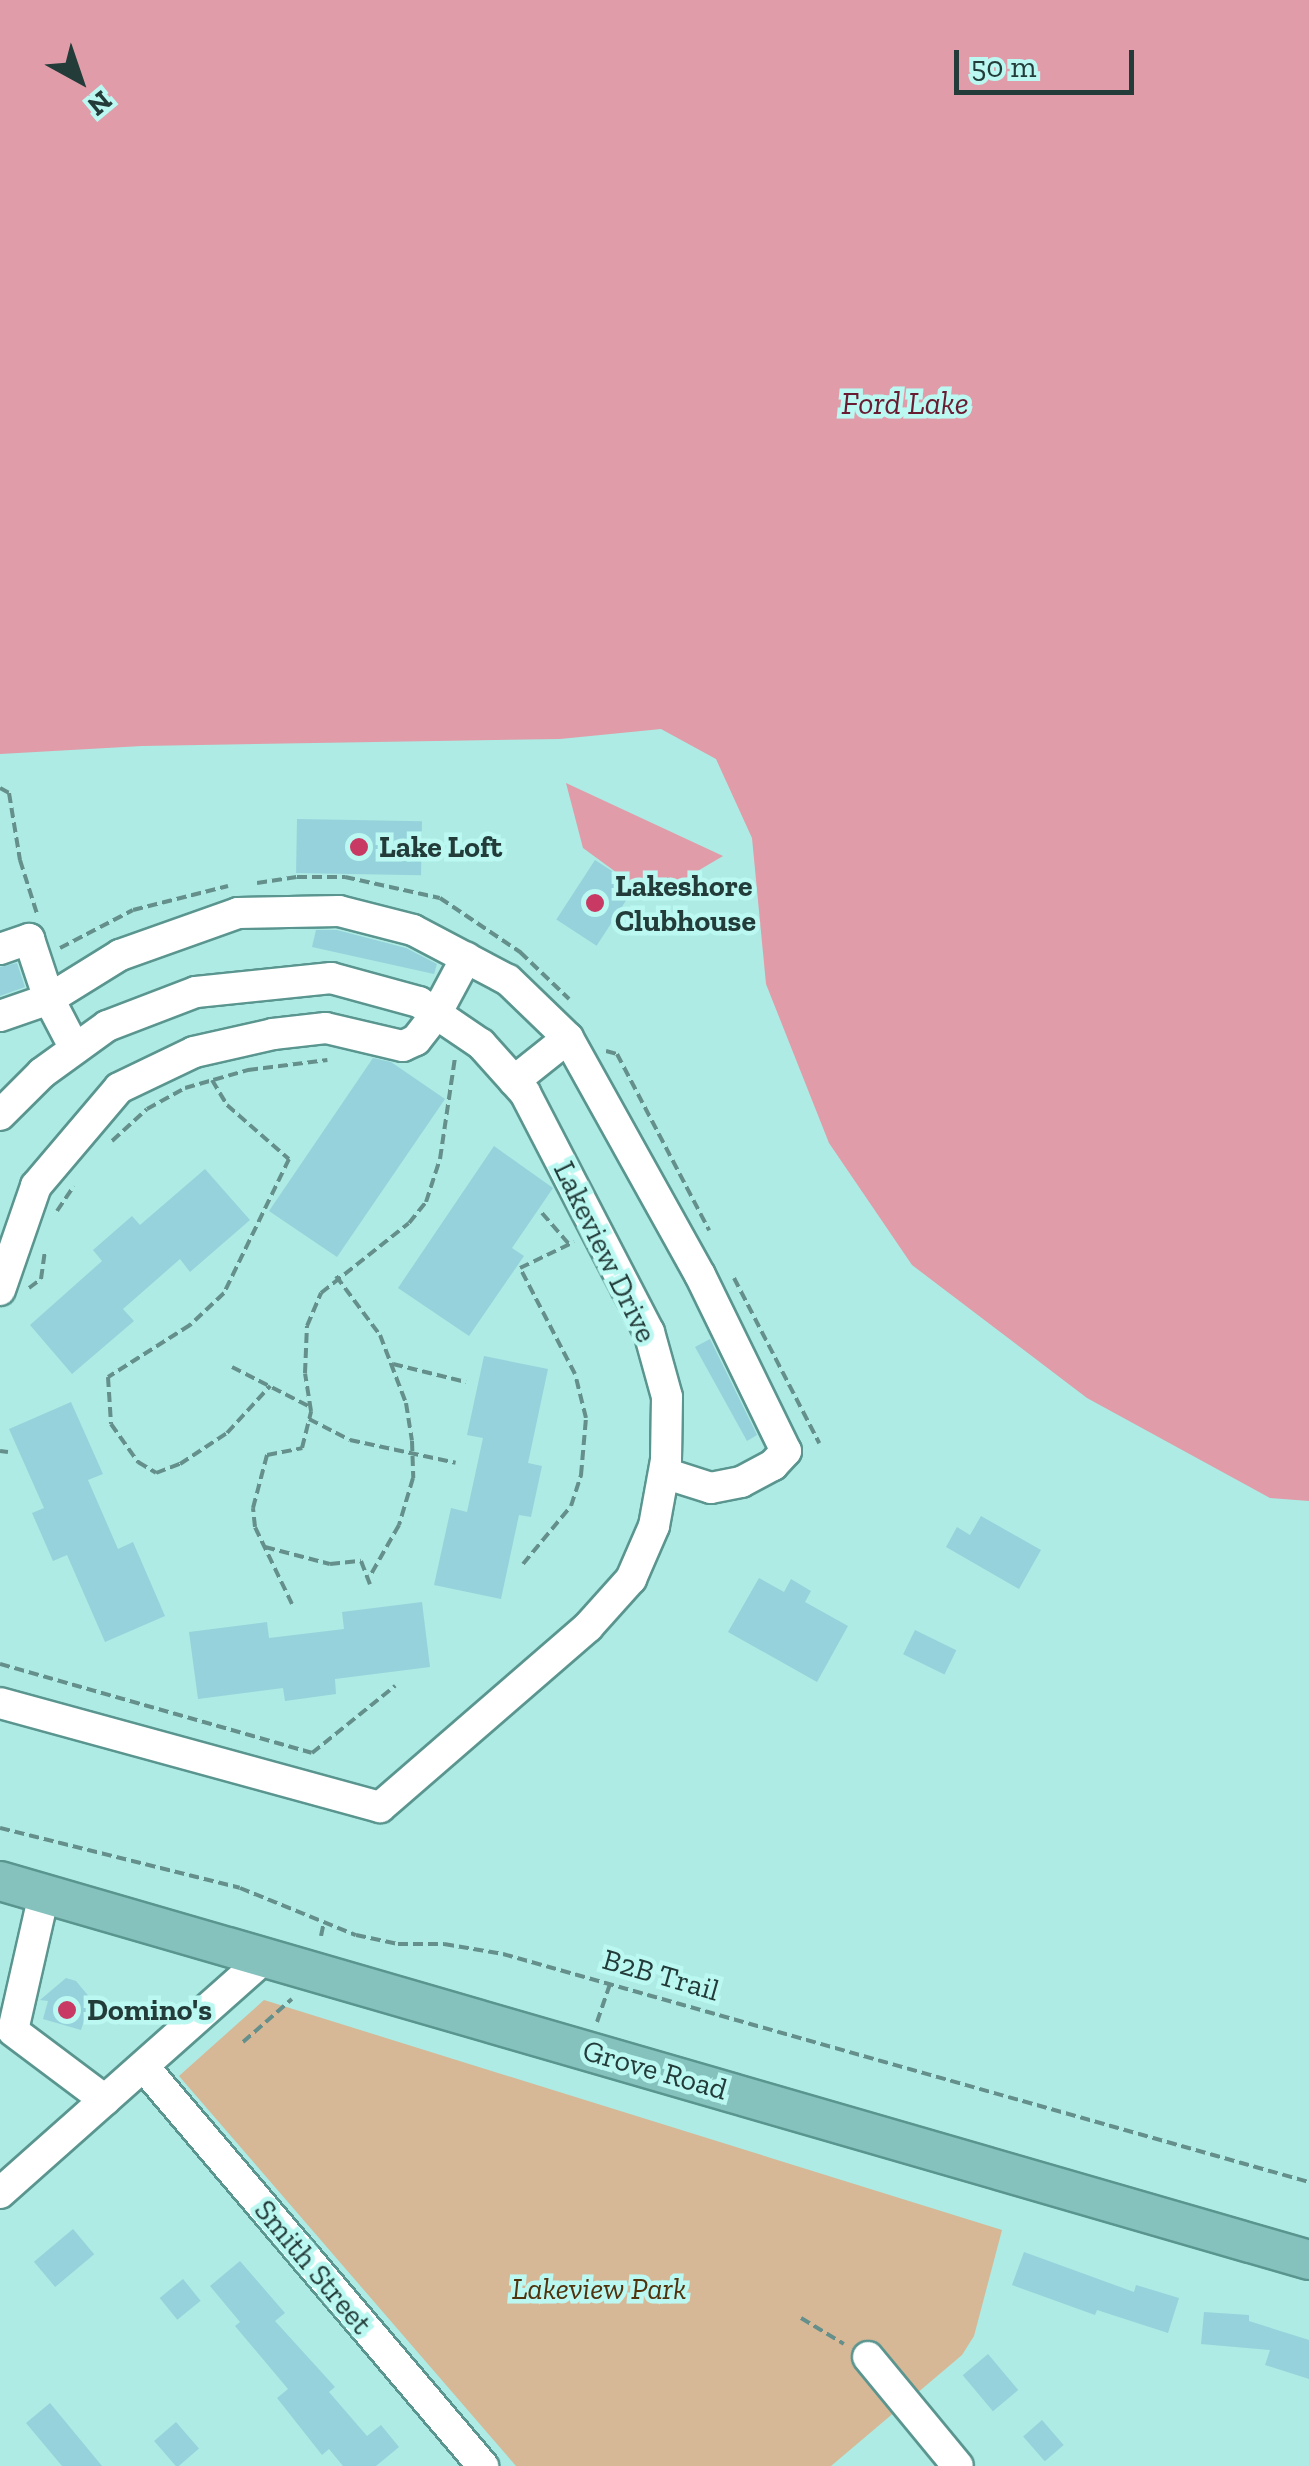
<!DOCTYPE html>
<html>
<head>
<meta charset="utf-8">
<style>
  body { margin:0 }
  #map { position:relative; width:1309px; height:2466px; overflow:hidden; background:#adebe4; font-family:"Zilla Slab",serif }
  div>[style] { position:absolute }
  .green>* { inset:0; background:#d6b796 }
  .water>* { inset:0; background:#e09ca8 }
  .building>* { inset:0; background:#96d2db; transform-origin:0 0 }
  .path>* { height:4px; margin-top:-2px; transform-origin:0; background:repeating-linear-gradient(90deg,#658f8a 0 10px,transparent 0 15px) }
  .roads { filter:drop-shadow(2px 0 #5a958f) drop-shadow(-2px 0 #5a958f) drop-shadow(0 2px #5a958f) drop-shadow(0 -2px #5a958f) }
  .minor>* { height:30px; margin:-15px; padding:0 15px; transform-origin:15px; border-radius:15px; background:#fff }
  .major>* { height:38px; margin:-19px; padding:0 19px; transform-origin:19px; border-radius:19px; background:#85c2bd }
  .dots>* { width:28px; height:28px; translate:-50% -50%; box-sizing:border-box; border:5px solid #baf8f1; border-radius:50% }
  span { translate:-50% -50%; white-space:nowrap; text-align:center; line-height:1.15; -webkit-text-stroke:9px #baf8f1; paint-order:stroke }
  .poi-label { font-size:30px; color:#233c39; font-weight:700 }
  .left { translate:0 -50%; text-align:left }
  .street-label { font-size:30px; color:#233c39 }
  .park-label { font-size:30px; color:#50320c; font-style:italic }
  .water-label { font-size:32px; color:#691b31; font-style:italic }
  .north { position:absolute; left:30px; top:30px; width:100px; height:100px; -webkit-text-stroke:8px #baf8f1; paint-order:stroke; rotate:140deg; font-size:28px; font-weight:700; line-height:40px; text-align:center; color:#233c39 }
  .north::after { content:''; display:block; margin:auto; width:35px; height:45px; background:#233c39; clip-path:polygon(50% 0,100% 100%,50% 72%,0 100%) }
  .scale { position:absolute; left:954px; top:50px; width:180px; height:45px; box-sizing:border-box; border:5px solid #233c39; border-top:0; padding-left:12px; font-size:30px; line-height:35px; white-space:nowrap; color:#233c39; -webkit-text-stroke:8px #baf8f1; paint-order:stroke }
</style>
</head>
<body>
<div id="map">
  <div class="green">
    <div style="clip-path:polygon(264px 2000px,1002px 2230px,974px 2336px,962px 2355px,831px 2466px,516px 2466px,179px 2076px)"></div>
  </div>
  <div class="water">
    <div style="clip-path:polygon(0 0,1309px 0,1309px 1501px,1270px 1498px,1087px 1398px,912px 1265px,829px 1143px,766px 984px,752px 838px,716px 759px,661px 729px,560px 739px,142px 746px,0 754px)"></div>
    <div style="clip-path:polygon(566px 783px,723px 856px,662px 892px,635px 886px,583px 848px)"></div>
  </div>
  <div class="building">
    <div style="left:297px;top:819px;width:125px;height:54px;rotate:1deg"></div>
    <div style="left:595px;top:860px;width:48px;height:71px;rotate:33deg"></div>
    <div style="clip-path:polygon(316px 930px,337px 930px,406px 948px,437px 964px,434px 974px,312px 947px)"></div>
    <div style="clip-path:polygon(17px 963px,25px 987px,0 996px,0 967px)"></div>
    <div style="clip-path:polygon(373px 1058px,391px 1062px,445px 1099px,337px 1257px,269px 1211px)"></div>
    <div style="clip-path:polygon(494px 1146px,553px 1188px,512px 1248px,524px 1256px,469px 1336px,398px 1288px)"></div>
    <div style="clip-path:polygon(205px 1169px,250px 1220px,190px 1272px,180px 1259px,123px 1309px,134px 1321px,72px 1374px,30px 1325px,102px 1261px,93px 1250px,132px 1216px,140px 1225px)"></div>
    <div style="clip-path:polygon(710px 1339px,757px 1435px,747px 1441px,695px 1347px)"></div>
    <div style="clip-path:polygon(484px 1356px,548px 1369px,528px 1463px,542px 1466px,531px 1517px,519px 1515px,501px 1599px,434px 1585px,451px 1508px,467px 1512px,483px 1438px,467px 1435px)"></div>
    <div style="clip-path:polygon(71px 1402px,103px 1474px,88px 1480px,118px 1549px,133px 1542px,165px 1616px,105px 1642px,67px 1555px,53px 1561px,32px 1513px,44px 1508px,9px 1429px)"></div>
    <div style="clip-path:polygon(981px 1516px,1041px 1550px,1019px 1589px,946px 1547px,957px 1527px,970px 1535px)"></div>
    <div style="clip-path:polygon(759px 1578px,784px 1592px,791px 1579px,811px 1591px,805px 1602px,848px 1626px,817px 1682px,728px 1632px)"></div>
    <div style="clip-path:polygon(422px 1602px,430px 1667px,335px 1679px,336px 1694px,285px 1701px,283px 1688px,198px 1699px,189px 1632px,267px 1622px,269px 1638px,344px 1629px,342px 1612px)"></div>
    <div style="left:915px;top:1630px;width:46px;height:27px;rotate:26deg"></div>
    <div style="clip-path:polygon(66px 1978px,76px 1981px,91px 1999px,81px 2030px,43px 2019px,48px 2001px,40px 2000px)"></div>
    <div style="left:73px;top:2229px;width:33px;height:51px;rotate:50deg"></div>
    <div style="clip-path:polygon(1024px 2252px,1134px 2292px,1136px 2285px,1179px 2298px,1168px 2333px,1097px 2310px,1095px 2315px,1012px 2285px)"></div>
    <div style="clip-path:polygon(240px 2261px,285px 2313px,275px 2321px,335px 2387px,329px 2392px,367px 2436px,381px 2425px,399px 2447px,376px 2466px,343px 2466px,329px 2449px,322px 2455px,277px 2398px,288px 2389px,235px 2326px,240px 2322px,210px 2286px)"></div>
    <div style="left:183px;top:2279px;width:28px;height:30px;rotate:51deg"></div>
    <div style="clip-path:polygon(1204px 2312px,1249px 2315px,1249px 2321px,1309px 2340px,1309px 2379px,1265px 2365px,1270px 2350px,1201px 2344px)"></div>
    <div style="left:988px;top:2354px;width:47px;height:33px;rotate:50deg"></div>
    <div style="clip-path:polygon(50px 2403px,102px 2466px,62px 2466px,26px 2423px)"></div>
    <div style="left:1042px;top:2420px;width:33px;height:25px;rotate:49deg"></div>
    <div style="left:176px;top:2422px;width:35px;height:29px;rotate:49deg"></div>
  </div>
  <div class="path">
    <div style="left:0;top:788px;width:10px;rotate:29deg"></div>
    <div style="left:9px;top:793px;width:68px;rotate:80.7deg"></div>
    <div style="left:20px;top:860px;width:57px;rotate:72.5deg"></div>
    <div style="left:257px;top:883px;width:40px;rotate:-8.5deg"></div>
    <div style="left:297px;top:877px;width:48px"></div>
    <div style="left:345px;top:877px;width:97px;rotate:12.5deg"></div>
    <div style="left:440px;top:898px;width:97px;rotate:34deg"></div>
    <div style="left:520px;top:952px;width:68px;rotate:43.8deg"></div>
    <div style="left:60px;top:948px;width:82px;rotate:-27.5deg"></div>
    <div style="left:133px;top:910px;width:98px;rotate:-14.2deg"></div>
    <div style="left:606px;top:1051px;width:11px;rotate:15deg"></div>
    <div style="left:617px;top:1054px;width:199px;rotate:62.4deg"></div>
    <div style="left:212px;top:1080px;width:29px;rotate:59deg"></div>
    <div style="left:227px;top:1105px;width:82px;rotate:41.1deg"></div>
    <div style="left:289px;top:1159px;width:149px;rotate:115.9deg"></div>
    <div style="left:224px;top:1293px;width:47px;rotate:136.7deg"></div>
    <div style="left:190px;top:1325px;width:97px;rotate:147.6deg"></div>
    <div style="left:108px;top:1377px;width:47px;rotate:86.3deg"></div>
    <div style="left:111px;top:1424px;width:47px;rotate:54.6deg"></div>
    <div style="left:138px;top:1462px;width:21px;rotate:31deg"></div>
    <div style="left:156px;top:1473px;width:26px;rotate:-21deg"></div>
    <div style="left:180px;top:1464px;width:56px;rotate:-33.4deg"></div>
    <div style="left:227px;top:1433px;width:64px;rotate:-47.5deg"></div>
    <div style="left:112px;top:1141px;width:47px;rotate:-42.4deg"></div>
    <div style="left:147px;top:1109px;width:43px;rotate:-28.9deg"></div>
    <div style="left:185px;top:1088px;width:66px;rotate:-15.9deg"></div>
    <div style="left:248px;top:1070px;width:80px;rotate:-7.2deg"></div>
    <div style="left:57px;top:1211px;width:30px;rotate:-56deg"></div>
    <div style="left:542px;top:1213px;width:40px;rotate:49deg"></div>
    <div style="left:336px;top:1276px;width:74px;rotate:53.3deg"></div>
    <div style="left:380px;top:1335px;width:73px;rotate:69.1deg"></div>
    <div style="left:406px;top:1403px;width:38px;rotate:81deg"></div>
    <div style="left:412px;top:1441px;width:37px;rotate:88deg"></div>
    <div style="left:413px;top:1478px;width:49px;rotate:106.6deg"></div>
    <div style="left:399px;top:1525px;width:59px;rotate:119.6deg"></div>
    <div style="left:734px;top:1278px;width:186px;rotate:62.7deg"></div>
    <div style="left:29px;top:1288px;width:15px;rotate:-37deg"></div>
    <div style="left:41px;top:1279px;width:30px;rotate:-82deg"></div>
    <div style="left:393px;top:1364px;width:75px;rotate:13.9deg"></div>
    <div style="left:232px;top:1367px;width:88px;rotate:27.1deg"></div>
    <div style="left:309px;top:1419px;width:46px;rotate:27.1deg"></div>
    <div style="left:350px;top:1440px;width:108px;rotate:12.2deg"></div>
    <div style="left:0;top:1451px;width:8px;rotate:7deg"></div>
    <div style="left:265px;top:1547px;width:67px;rotate:14.7deg"></div>
    <div style="left:330px;top:1564px;width:31px;rotate:-6deg"></div>
    <div style="left:361px;top:1561px;width:25px;rotate:69deg"></div>
    <div style="left:523px;top:1564px;width:75px;rotate:-50.4deg"></div>
    <div style="left:571px;top:1506px;width:33px;rotate:-72deg"></div>
    <div style="left:581px;top:1475px;width:57px;rotate:-85deg"></div>
    <div style="left:586px;top:1418px;width:45px;rotate:-104deg"></div>
    <div style="left:575px;top:1374px;width:119px;rotate:-117.4deg"></div>
    <div style="left:520px;top:1268px;width:60px;rotate:-25.7deg"></div>
    <div style="left:292px;top:1604px;width:85px;rotate:-115.7deg"></div>
    <div style="left:255px;top:1527px;width:19px;rotate:-96deg"></div>
    <div style="left:253px;top:1508px;width:55px;rotate:-75.2deg"></div>
    <div style="left:267px;top:1455px;width:36px;rotate:-11deg"></div>
    <div style="left:302px;top:1448px;width:38px;rotate:-76deg"></div>
    <div style="left:311px;top:1411px;width:38px;rotate:-99deg"></div>
    <div style="left:305px;top:1373px;width:47px;rotate:-87.6deg"></div>
    <div style="left:307px;top:1326px;width:36px;rotate:-67deg"></div>
    <div style="left:321px;top:1293px;width:112px;rotate:-38.5deg"></div>
    <div style="left:409px;top:1223px;width:27px;rotate:-51deg"></div>
    <div style="left:426px;top:1202px;width:45px;rotate:-72deg"></div>
    <div style="left:440px;top:1159px;width:102px;rotate:-81.6deg"></div>
    <div style="left:0;top:1664px;width:324px;rotate:15.9deg"></div>
    <div style="left:312px;top:1753px;width:107px;rotate:-38.9deg"></div>
    <div style="left:0;top:1828px;width:247px;rotate:14deg"></div>
    <div style="left:240px;top:1888px;width:125px;rotate:22.1deg"></div>
    <div style="left:356px;top:1935px;width:43px;rotate:12.1deg"></div>
    <div style="left:398px;top:1944px;width:46px"></div>
    <div style="left:444px;top:1944px;width:60px;rotate:9.6deg"></div>
    <div style="left:503px;top:1954px;width:838px;rotate:15.8deg"></div>
    <div style="left:321px;top:1936px;width:14px;rotate:-78deg"></div>
    <div style="left:597px;top:2022px;width:40px;rotate:-71.1deg"></div>
    <div style="left:243px;top:2042px;width:65px;rotate:-41.3deg"></div>
    <div style="left:801px;top:2318px;width:50px;rotate:31.2deg"></div>
  </div>
  <div class="roads">
    <div class="minor">
      <div style="left:0;top:949px;width:31px;rotate:-19deg"></div>
      <div style="left:29px;top:939px;width:63px;rotate:71.6deg"></div>
      <div style="left:49px;top:999px;width:84px;rotate:-31.8deg"></div>
      <div style="left:120px;top:955px;width:125px;rotate:-19.6deg"></div>
      <div style="left:238px;top:913px;width:101px;rotate:-1.1deg"></div>
      <div style="left:339px;top:911px;width:76px;rotate:14.4deg"></div>
      <div style="left:413px;top:930px;width:107px;rotate:27.8deg"></div>
      <div style="left:508px;top:980px;width:83px;rotate:44deg"></div>
      <div style="left:568px;top:1038px;width:271px;rotate:60.9deg"></div>
      <div style="left:700px;top:1275px;width:196px;rotate:64deg"></div>
      <div style="left:786px;top:1451px;width:19px;rotate:133deg"></div>
      <div style="left:773px;top:1465px;width:36px;rotate:152deg"></div>
      <div style="left:741px;top:1482px;width:31px;rotate:169deg"></div>
      <div style="left:711px;top:1488px;width:49px;rotate:-162.3deg"></div>
      <div style="left:0;top:1016px;width:52px;rotate:-19.1deg"></div>
      <div style="left:49px;top:999px;width:56px;rotate:62.5deg"></div>
      <div style="left:514px;top:1081px;width:69px;rotate:-38.5deg"></div>
      <div style="left:0;top:1115px;width:59px;rotate:-45deg"></div>
      <div style="left:42px;top:1073px;width:80px;rotate:-35.9deg"></div>
      <div style="left:107px;top:1026px;width:95px;rotate:-20.9deg"></div>
      <div style="left:196px;top:992px;width:136px;rotate:-5.9deg"></div>
      <div style="left:331px;top:978px;width:91px;rotate:15.3deg"></div>
      <div style="left:419px;top:1002px;width:75px;rotate:34.1deg"></div>
      <div style="left:481px;top:1044px;width:66px;rotate:48.1deg"></div>
      <div style="left:525px;top:1093px;width:269px;rotate:62.6deg"></div>
      <div style="left:649px;top:1332px;width:67px;rotate:74.5deg"></div>
      <div style="left:667px;top:1397px;width:63px;rotate:90.9deg"></div>
      <div style="left:666px;top:1460px;width:67px;rotate:100.3deg"></div>
      <div style="left:654px;top:1526px;width:58px;rotate:113.5deg"></div>
      <div style="left:631px;top:1579px;width:64px;rotate:131.9deg"></div>
      <div style="left:588px;top:1627px;width:275px;rotate:139.1deg"></div>
      <div style="left:380px;top:1807px;width:394px;rotate:-164.7deg"></div>
      <div style="left:0;top:1290px;width:110px;rotate:-70.9deg"></div>
      <div style="left:36px;top:1186px;width:128px;rotate:-49.7deg"></div>
      <div style="left:119px;top:1088px;width:83px;rotate:-25.6deg"></div>
      <div style="left:194px;top:1052px;width:81px;rotate:-12.8deg"></div>
      <div style="left:273px;top:1034px;width:53px;rotate:-6.5deg"></div>
      <div style="left:326px;top:1028px;width:79px;rotate:13.2deg"></div>
      <div style="left:403px;top:1046px;width:14px;rotate:-25deg"></div>
      <div style="left:416px;top:1040px;width:33px;rotate:-52deg"></div>
      <div style="left:436px;top:1014px;width:64px;rotate:-61.8deg"></div>
      <div style="left:44px;top:1894px;width:140px;rotate:102.8deg"></div>
      <div style="left:13px;top:2031px;width:115px;rotate:36.9deg"></div>
      <div style="left:144px;top:2067px;width:524px;rotate:49.65deg"></div>
      <div style="left:0;top:2193px;width:353px;rotate:-41.6deg"></div>
      <div style="left:868px;top:2357px;width:141px;rotate:50.5deg"></div>
    </div>
    <div class="major">
      <div style="left:0;top:1881px;width:1363px;rotate:16.15deg"></div>
    </div>
  </div>
  <div class="dots">
    <div style="left:359px;top:847px;background:#c83a63"></div>
    <div style="left:595px;top:903px;background:#c83a63"></div>
    <div style="left:67px;top:2010px;background:#c83a63"></div>
  </div>
  <div class="poi-label">
    <span class="left" style="left:379px;top:847px">Lake Loft</span>
    <span class="left" style="left:615px;top:903px">Lakeshore<br>Clubhouse</span>
    <span class="left" style="left:87px;top:2010px">Domino's</span>
  </div>
  <div class="street-label">
    <span style="left:605px;top:1252px;rotate:64deg">Lakeview Drive</span>
    <span style="left:661px;top:1975px;rotate:16deg">B2B Trail</span>
    <span style="left:655px;top:2070px;rotate:16deg">Grove Road</span>
    <span style="left:313px;top:2267px;rotate:50deg">Smith Street</span>
  </div>
  <div class="park-label">
    <span style="left:599px;top:2289px">Lakeview Park</span>
  </div>
  <div class="water-label">
    <span style="left:905px;top:403px">Ford Lake</span>
  </div>
  <div class="north">N</div>
  <div class="scale">50 m</div>
</div>
</body>
</html>
